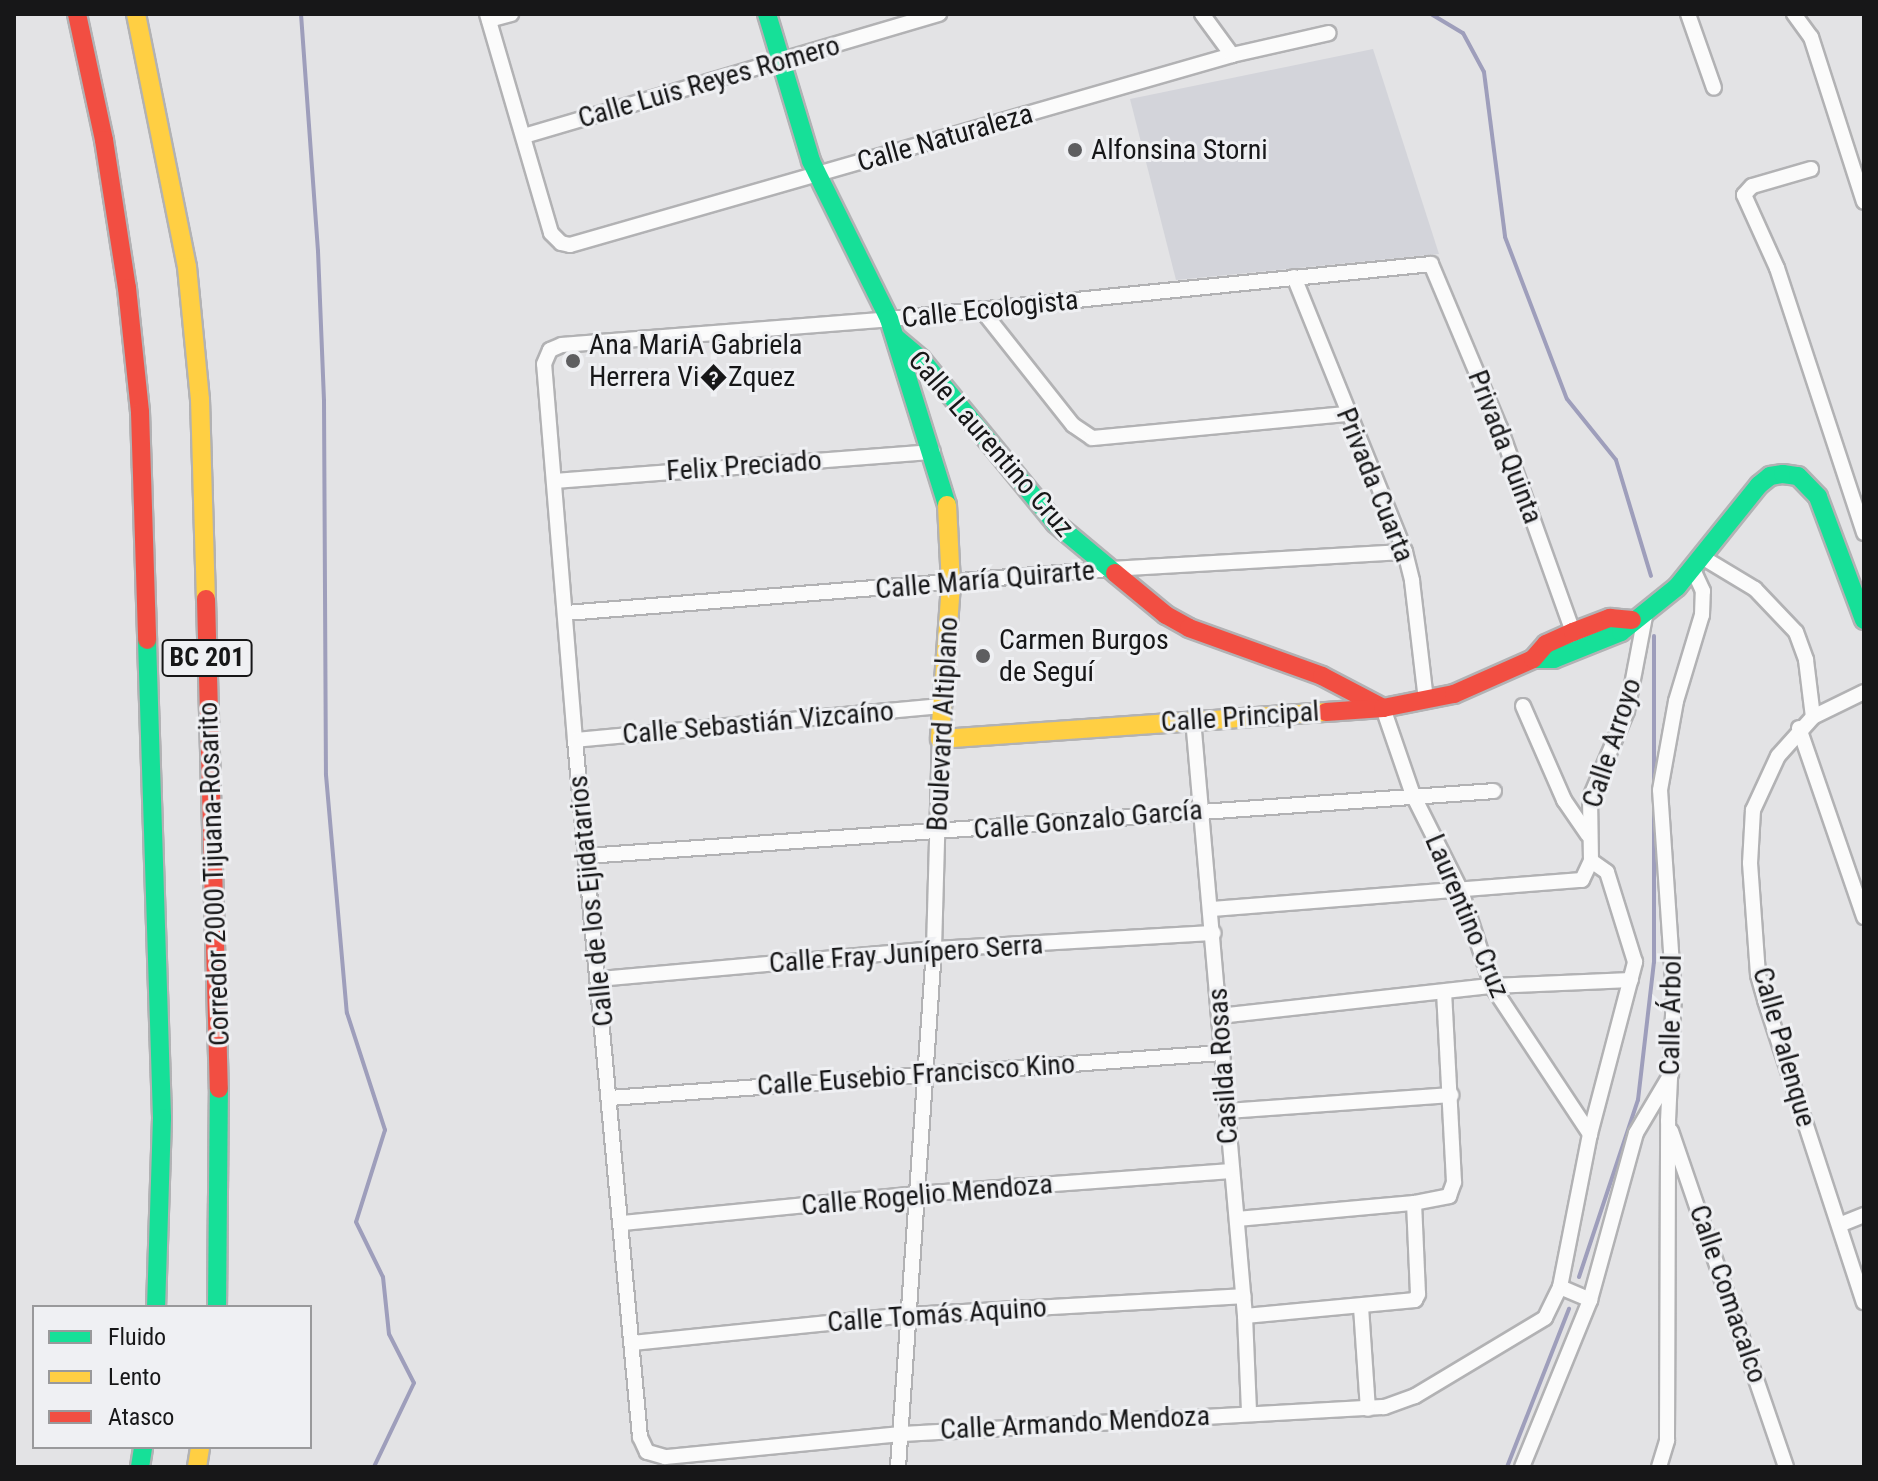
<!DOCTYPE html>
<html>
<head>
<meta charset="utf-8">
<style>
  body { margin:0 }
  #map { position:relative; width:1878px; height:1481px; overflow:hidden; background:#e3e3e5; font-family:"Roboto Condensed",sans-serif }
  div>[style] { position:absolute }
  .built>* { inset:0; background:#d3d4da }
  .stream>* { height:4px; margin:-2px; padding:0 2px; transform-origin:2px; border-radius:2px; background:#9e9ebb }
  .roads { filter:drop-shadow(2px 0 #b2b2b4) drop-shadow(-2px 0 #b2b2b4) drop-shadow(0 2px #b2b2b4) drop-shadow(0 -2px #b2b2b4) }
  .street>* { height:14px; margin:-7px; padding:0 7px; transform-origin:7px; border-radius:7px; background:#fbfbfb }
  .fast>* { height:18px; margin:-9px; padding:0 9px; transform-origin:9px; border-radius:9px; background:#16e098 }
  .slow>* { height:18px; margin:-9px; padding:0 9px; transform-origin:9px; border-radius:9px; background:#ffcf43 }
  .jam>* { height:18px; margin:-9px; padding:0 9px; transform-origin:9px; border-radius:9px; background:#f24e42 }
  .dots>* { width:22px; height:22px; translate:-50% -50%; box-sizing:border-box; border:4px solid #eff0f3; border-radius:50% }
  span { translate:-50% -50%; white-space:nowrap; text-align:center; line-height:1.15; -webkit-text-stroke:6px #eff0f3; paint-order:stroke }
  .shield-label span { padding:2px 6px; background:#eff0f3; border:2px solid; border-radius:6px; -webkit-text-stroke-width:0 }
  .shield-label { font-size:26px; color:#171718; font-weight:700 }
  .street-label { font-size:28px; color:#171718 }
  .poi-label { font-size:28px; color:#171718 }
  .left { translate:0 -50%; text-align:left }
  .frame { position:absolute; inset:0; border:16px solid #171718; pointer-events:none }
  .legend { position:absolute; left:32px; top:1305px; width:280px; height:144px; box-sizing:border-box; background:#eff0f3; border:2px solid #99999b; margin:0; padding:10px 14px; list-style:none; font-size:24px; color:#171718 }
  .legend li { display:flex; align-items:center; gap:16px; height:40px }
  .legend b { width:40px; border:2px solid #99999b }
</style>
</head>
<body>
<div id="map">
  <div class="built">
    <div style="clip-path:polygon(1373px 49px,1439px 254px,1176px 280px,1130px 99px)"></div>
  </div>
  <div class="stream">
    <div style="left:301px;top:14px;width:238px;rotate:85.9deg"></div>
    <div style="left:318px;top:251px;width:150px;rotate:87.7deg"></div>
    <div style="left:324px;top:401px;width:374px;rotate:89.7deg"></div>
    <div style="left:326px;top:775px;width:239px;rotate:85deg"></div>
    <div style="left:347px;top:1013px;width:123px;rotate:72deg"></div>
    <div style="left:385px;top:1130px;width:96px;rotate:107.5deg"></div>
    <div style="left:356px;top:1222px;width:61px;rotate:63.9deg"></div>
    <div style="left:383px;top:1277px;width:57px;rotate:84deg"></div>
    <div style="left:389px;top:1334px;width:55px;rotate:63deg"></div>
    <div style="left:414px;top:1383px;width:93px;rotate:115.5deg"></div>
    <div style="left:1431px;top:14px;width:37px;rotate:31deg"></div>
    <div style="left:1463px;top:33px;width:44px;rotate:61.7deg"></div>
    <div style="left:1484px;top:72px;width:166px;rotate:82.7deg"></div>
    <div style="left:1505px;top:237px;width:173px;rotate:69.1deg"></div>
    <div style="left:1567px;top:399px;width:78px;rotate:51.2deg"></div>
    <div style="left:1616px;top:460px;width:121px;rotate:73.2deg"></div>
    <div style="left:1654px;top:636px;width:149px;rotate:90deg"></div>
    <div style="left:1579px;top:1277px;width:187px;rotate:-71.6deg"></div>
    <div style="left:1638px;top:1100px;width:139px;rotate:-83.4deg"></div>
    <div style="left:1654px;top:962px;width:156px;rotate:-90deg"></div>
    <div style="left:1507px;top:1467px;width:170px;rotate:-68.6deg"></div>
  </div>
  <div class="roads">
    <div class="street">
      <div style="left:487px;top:14px;width:228px;rotate:73.7deg"></div>
      <div style="left:551px;top:233px;width:14px;rotate:45deg"></div>
      <div style="left:561px;top:243px;width:9px;rotate:13deg"></div>
      <div style="left:570px;top:245px;width:689px;rotate:-16.01deg"></div>
      <div style="left:1232px;top:55px;width:99px;rotate:-12.8deg"></div>
      <div style="left:1202px;top:14px;width:51px;rotate:53.8deg"></div>
      <div style="left:1688px;top:14px;width:78px;rotate:70.6deg"></div>
      <div style="left:1794px;top:14px;width:29px;rotate:54deg"></div>
      <div style="left:1811px;top:37px;width:173px;rotate:72.2deg"></div>
      <div style="left:489px;top:20px;width:23px;rotate:-15deg"></div>
      <div style="left:524px;top:136px;width:433px;rotate:-16.4deg"></div>
      <div style="left:1811px;top:169px;width:61px;rotate:163.9deg"></div>
      <div style="left:1752px;top:186px;width:12px;rotate:132deg"></div>
      <div style="left:1744px;top:195px;width:80px;rotate:65.7deg"></div>
      <div style="left:1777px;top:268px;width:279px;rotate:71.8deg"></div>
      <div style="left:1294px;top:277px;width:297px;rotate:68deg"></div>
      <div style="left:1405px;top:552px;width:30px;rotate:76deg"></div>
      <div style="left:1412px;top:581px;width:120px;rotate:83.3deg"></div>
      <div style="left:981px;top:309px;width:148px;rotate:51.6deg"></div>
      <div style="left:1073px;top:425px;width:23px;rotate:34deg"></div>
      <div style="left:1092px;top:438px;width:256px;rotate:-5.4deg"></div>
      <div style="left:555px;top:481px;width:379px;rotate:-4.4deg"></div>
      <div style="left:1702px;top:557px;width:62px;rotate:31.1deg"></div>
      <div style="left:1755px;top:589px;width:59px;rotate:46.4deg"></div>
      <div style="left:1796px;top:632px;width:30px;rotate:70deg"></div>
      <div style="left:1806px;top:660px;width:57px;rotate:83deg"></div>
      <div style="left:566px;top:613px;width:545px;rotate:-4.63deg"></div>
      <div style="left:1109px;top:569px;width:296px;rotate:-3.3deg"></div>
      <div style="left:1864px;top:692px;width:57px;rotate:153.9deg"></div>
      <div style="left:1813px;top:717px;width:52px;rotate:131.9deg"></div>
      <div style="left:1778px;top:756px;width:60px;rotate:114.8deg"></div>
      <div style="left:1753px;top:810px;width:53px;rotate:93.2deg"></div>
      <div style="left:1750px;top:863px;width:112px;rotate:85.9deg"></div>
      <div style="left:1758px;top:975px;width:26px;rotate:74deg"></div>
      <div style="left:1765px;top:1000px;width:318px;rotate:71.9deg"></div>
      <div style="left:1523px;top:706px;width:103px;rotate:66.4deg"></div>
      <div style="left:1564px;top:800px;width:42px;rotate:55.6deg"></div>
      <div style="left:1383px;top:708px;width:92px;rotate:71deg"></div>
      <div style="left:1413px;top:795px;width:107px;rotate:63.4deg"></div>
      <div style="left:1461px;top:891px;width:100px;rotate:71.9deg"></div>
      <div style="left:1492px;top:986px;width:178px;rotate:56.5deg"></div>
      <div style="left:1590px;top:1134px;width:156px;rotate:101.1deg"></div>
      <div style="left:1560px;top:1287px;width:34px;rotate:116deg"></div>
      <div style="left:1545px;top:1318px;width:152px;rotate:149deg"></div>
      <div style="left:1415px;top:1396px;width:33px;rotate:160deg"></div>
      <div style="left:1384px;top:1407px;width:484px;rotate:176.8deg"></div>
      <div style="left:901px;top:1434px;width:237px;rotate:174.4deg"></div>
      <div style="left:665px;top:1457px;width:19px;rotate:-164deg"></div>
      <div style="left:647px;top:1452px;width:17px;rotate:-115deg"></div>
      <div style="left:640px;top:1437px;width:700px;rotate:-95.33deg"></div>
      <div style="left:575px;top:740px;width:377px;rotate:-94.7deg"></div>
      <div style="left:544px;top:364px;width:15px;rotate:-67deg"></div>
      <div style="left:550px;top:350px;width:13px;rotate:-23deg"></div>
      <div style="left:562px;top:345px;width:328px;rotate:-4.5deg"></div>
      <div style="left:889px;top:319px;width:545px;rotate:-5.79deg"></div>
      <div style="left:1431px;top:264px;width:178px;rotate:67.2deg"></div>
      <div style="left:1500px;top:428px;width:217px;rotate:70.3deg"></div>
      <div style="left:1193px;top:719px;width:599px;rotate:85.02deg"></div>
      <div style="left:1245px;top:1316px;width:97px;rotate:87.6deg"></div>
      <div style="left:1799px;top:728px;width:200px;rotate:71deg"></div>
      <div style="left:575px;top:740px;width:369px;rotate:-5.3deg"></div>
      <div style="left:586px;top:856px;width:910px;rotate:-4.09deg"></div>
      <div style="left:1212px;top:909px;width:371px;rotate:-4.5deg"></div>
      <div style="left:1582px;top:880px;width:21px;rotate:-65deg"></div>
      <div style="left:1591px;top:861px;width:63px;rotate:-90.9deg"></div>
      <div style="left:1590px;top:798px;width:95px;rotate:-67deg"></div>
      <div style="left:1627px;top:711px;width:102px;rotate:-79.2deg"></div>
      <div style="left:599px;top:979px;width:336px;rotate:-5.1deg"></div>
      <div style="left:934px;top:949px;width:280px;rotate:-3.3deg"></div>
      <div style="left:1219px;top:1016px;width:275px;rotate:-6.3deg"></div>
      <div style="left:1492px;top:986px;width:139px;rotate:-2.5deg"></div>
      <div style="left:610px;top:1098px;width:614px;rotate:-4.21deg"></div>
      <div style="left:1227px;top:1111px;width:225px;rotate:-4.1deg"></div>
      <div style="left:1671px;top:1131px;width:355px;rotate:71.1deg"></div>
      <div style="left:1590px;top:1134px;width:178px;rotate:-75.3deg"></div>
      <div style="left:1635px;top:962px;width:94px;rotate:-107.3deg"></div>
      <div style="left:1607px;top:872px;width:19px;rotate:-145deg"></div>
      <div style="left:1237px;top:1219px;width:178px;rotate:-5.2deg"></div>
      <div style="left:1414px;top:1203px;width:36px;rotate:-11deg"></div>
      <div style="left:1449px;top:1196px;width:15px;rotate:-70deg"></div>
      <div style="left:1454px;top:1182px;width:190px;rotate:-93deg"></div>
      <div style="left:622px;top:1223px;width:296px;rotate:-5.6deg"></div>
      <div style="left:917px;top:1194px;width:315px;rotate:-4.2deg"></div>
      <div style="left:1839px;top:1225px;width:27px;rotate:-22deg"></div>
      <div style="left:1560px;top:1287px;width:33px;rotate:23deg"></div>
      <div style="left:1361px;top:1307px;width:102px;rotate:86.1deg"></div>
      <div style="left:1245px;top:1316px;width:171px;rotate:-5.4deg"></div>
      <div style="left:1415px;top:1300px;width:7px;rotate:-63deg"></div>
      <div style="left:1418px;top:1294px;width:91px;rotate:-92.5deg"></div>
      <div style="left:632px;top:1343px;width:277px;rotate:-5.8deg"></div>
      <div style="left:908px;top:1315px;width:336px;rotate:-3.2deg"></div>
      <div style="left:898px;top:1467px;width:519px;rotate:-86.02deg"></div>
      <div style="left:934px;top:949px;width:210px;rotate:-88.4deg"></div>
      <div style="left:1522px;top:1467px;width:180px;rotate:-67.8deg"></div>
      <div style="left:1590px;top:1300px;width:173px;rotate:-74.6deg"></div>
      <div style="left:1636px;top:1133px;width:69px;rotate:-59.3deg"></div>
      <div style="left:1659px;top:1467px;width:28px;rotate:-73deg"></div>
      <div style="left:1667px;top:1440px;width:319px;rotate:-89.8deg"></div>
      <div style="left:1668px;top:1121px;width:126px;rotate:-87.3deg"></div>
      <div style="left:1674px;top:995px;width:205px;rotate:-93.9deg"></div>
      <div style="left:1660px;top:790px;width:90px;rotate:-79.8deg"></div>
      <div style="left:1676px;top:701px;width:90px;rotate:-73.2deg"></div>
      <div style="left:1702px;top:615px;width:24px;rotate:-88deg"></div>
      <div style="left:1703px;top:591px;width:23px;rotate:-115deg"></div>
    </div>
    <div class="fast">
      <div style="left:767px;top:14px;width:153px;rotate:73.3deg"></div>
      <div style="left:811px;top:161px;width:176px;rotate:63.7deg"></div>
      <div style="left:889px;top:319px;width:195px;rotate:72.7deg"></div>
      <div style="left:896px;top:338px;width:33px;rotate:40deg"></div>
      <div style="left:921px;top:359px;width:212px;rotate:50.7deg"></div>
      <div style="left:1055px;top:523px;width:78px;rotate:39.8deg"></div>
      <div style="left:147px;top:640px;width:478px;rotate:88.2deg"></div>
      <div style="left:162px;top:1118px;width:189px;rotate:91.8deg"></div>
      <div style="left:1533px;top:659px;width:21px"></div>
      <div style="left:1554px;top:659px;width:72px;rotate:-21.9deg"></div>
      <div style="left:1621px;top:632px;width:72px;rotate:-38.8deg"></div>
      <div style="left:1677px;top:587px;width:131px;rotate:-51.2deg"></div>
      <div style="left:1759px;top:485px;width:14px;rotate:-39deg"></div>
      <div style="left:1770px;top:476px;width:13px;rotate:-9deg"></div>
      <div style="left:1783px;top:474px;width:15px;rotate:8deg"></div>
      <div style="left:1798px;top:476px;width:29px;rotate:46deg"></div>
      <div style="left:1818px;top:497px;width:131px;rotate:69.5deg"></div>
      <div style="left:217px;top:1307px;width:218px;rotate:-89.5deg"></div>
      <div style="left:140px;top:1467px;width:20px;rotate:-81deg"></div>
    </div>
    <div class="slow">
      <div style="left:136px;top:14px;width:258px;rotate:78.6deg"></div>
      <div style="left:187px;top:267px;width:133px;rotate:84.4deg"></div>
      <div style="left:200px;top:399px;width:200px;rotate:88.3deg"></div>
      <div style="left:947px;top:505px;width:79px;rotate:87.1deg"></div>
      <div style="left:951px;top:584px;width:155px;rotate:94.1deg"></div>
      <div style="left:940px;top:739px;width:387px;rotate:-4deg"></div>
      <div style="left:197px;top:1467px;width:20px;rotate:-81deg"></div>
    </div>
    <div class="jam">
      <div style="left:77px;top:14px;width:129px;rotate:77.9deg"></div>
      <div style="left:104px;top:140px;width:150px;rotate:81.2deg"></div>
      <div style="left:127px;top:288px;width:125px;rotate:84deg"></div>
      <div style="left:140px;top:412px;width:228px;rotate:88.2deg"></div>
      <div style="left:1115px;top:573px;width:66px;rotate:39.5deg"></div>
      <div style="left:1166px;top:615px;width:26px;rotate:29deg"></div>
      <div style="left:1189px;top:628px;width:141px;rotate:19.8deg"></div>
      <div style="left:1322px;top:676px;width:69px;rotate:27.7deg"></div>
      <div style="left:206px;top:599px;width:490px;rotate:88.5deg"></div>
      <div style="left:1326px;top:712px;width:57px;rotate:-4deg"></div>
      <div style="left:1383px;top:708px;width:72px;rotate:-11.2deg"></div>
      <div style="left:1454px;top:694px;width:86px;rotate:-23.9deg"></div>
      <div style="left:1533px;top:659px;width:20px;rotate:-49deg"></div>
      <div style="left:1546px;top:644px;width:30px;rotate:-24deg"></div>
      <div style="left:1573px;top:632px;width:40px;rotate:-21deg"></div>
      <div style="left:1610px;top:618px;width:22px;rotate:5deg"></div>
    </div>
  </div>
  <div class="dots">
    <div style="left:1075px;top:150px;background:#5e5e60"></div>
    <div style="left:573px;top:361px;background:#5e5e60"></div>
    <div style="left:983px;top:656px;background:#5e5e60"></div>
  </div>
  <div class="shield-label">
    <span style="left:207px;top:658px">BC 201</span>
  </div>
  <div class="street-label">
    <span style="left:709px;top:82px;rotate:-16deg">Calle Luis Reyes Romero</span>
    <span style="left:945px;top:138px;rotate:-16deg">Calle Naturaleza</span>
    <span style="left:990px;top:309px;rotate:-6deg">Calle Ecologista</span>
    <span style="left:991px;top:444px;rotate:49deg">Calle Laurentino Cruz</span>
    <span style="left:1505px;top:447px;rotate:69deg">Privada Quinta</span>
    <span style="left:744px;top:466px;rotate:-4deg">Felix Preciado</span>
    <span style="left:1375px;top:485px;rotate:68deg">Privada Cuarta</span>
    <span style="left:985px;top:580px;rotate:-5deg">Calle María Quirarte</span>
    <span style="left:1240px;top:717px;rotate:-4deg">Calle Principal</span>
    <span style="left:758px;top:723px;rotate:-5deg">Calle Sebastián Vizcaíno</span>
    <span style="left:943px;top:724px;rotate:-87deg">Boulevard Altiplano</span>
    <span style="left:1612px;top:743px;rotate:-72deg">Calle Arroyo</span>
    <span style="left:1088px;top:820px;rotate:-5deg">Calle Gonzalo García</span>
    <span style="left:214px;top:874px;rotate:-92deg">Corredor 2000 Tijuana-Rosarito</span>
    <span style="left:591px;top:901px;rotate:-96deg">Calle de los Ejidatarios</span>
    <span style="left:1467px;top:916px;rotate:67deg">Laurentino Cruz</span>
    <span style="left:906px;top:954px;rotate:-4deg">Calle Fray Junípero Serra</span>
    <span style="left:1671px;top:1015px;rotate:-89deg">Calle Árbol</span>
    <span style="left:1784px;top:1047px;rotate:74deg">Calle Palenque</span>
    <span style="left:1223px;top:1066px;rotate:-94deg">Casilda Rosas</span>
    <span style="left:916px;top:1075px;rotate:-4deg">Calle Eusebio Francisco Kino</span>
    <span style="left:927px;top:1195px;rotate:-5deg">Calle Rogelio Mendoza</span>
    <span style="left:1728px;top:1294px;rotate:71deg">Calle Comacalco</span>
    <span style="left:937px;top:1315px;rotate:-4deg">Calle Tomás Aquino</span>
    <span style="left:1075px;top:1423px;rotate:-3deg">Calle Armando Mendoza</span>
  </div>
  <div class="poi-label">
    <span class="left" style="left:1091px;top:150px">Alfonsina Storni</span>
    <span class="left" style="left:589px;top:361px">Ana MariA Gabriela<br>Herrera Vi�Zquez</span>
    <span class="left" style="left:999px;top:656px">Carmen Burgos<br>de Seguí</span>
  </div>
  <div class="frame"></div>
  <ul class="legend">
  <li><b style="height:10px;background:#16e098"></b>Fluido</li>
  <li><b style="height:10px;background:#ffcf43"></b>Lento</li>
  <li><b style="height:10px;background:#f24e42"></b>Atasco</li>
  </ul>
</div>
</body>
</html>
